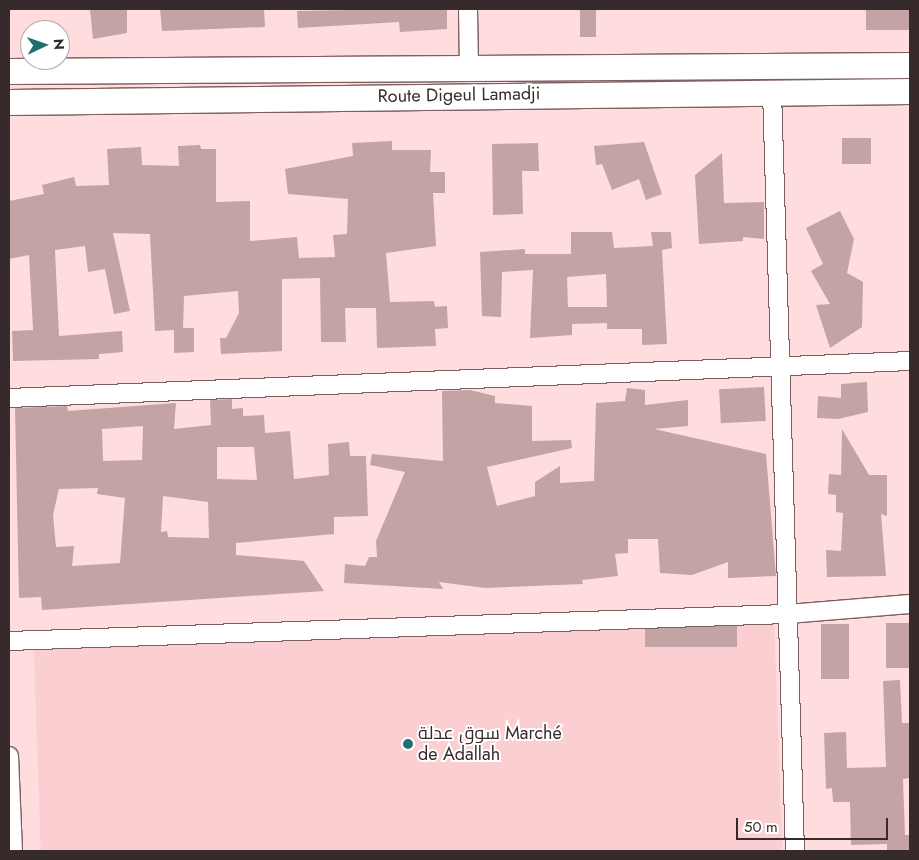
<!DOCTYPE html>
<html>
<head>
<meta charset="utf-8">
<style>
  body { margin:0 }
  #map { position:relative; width:919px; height:860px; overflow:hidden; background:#ffdcdd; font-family:Jost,Cairo,sans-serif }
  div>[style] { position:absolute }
  .built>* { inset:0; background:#fbcfd1; transform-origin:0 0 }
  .building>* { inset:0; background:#c4a3a4; transform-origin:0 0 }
  .roads { filter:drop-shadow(1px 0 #7d5f60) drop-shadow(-1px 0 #7d5f60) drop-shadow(0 1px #7d5f60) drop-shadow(0 -1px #7d5f60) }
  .minor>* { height:18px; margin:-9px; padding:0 9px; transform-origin:9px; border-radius:9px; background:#fff }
  .secondary>* { height:25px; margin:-12.5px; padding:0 12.5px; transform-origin:12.5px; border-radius:12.5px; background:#fff }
  .dots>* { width:14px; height:14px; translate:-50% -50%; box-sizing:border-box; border:2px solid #fff; border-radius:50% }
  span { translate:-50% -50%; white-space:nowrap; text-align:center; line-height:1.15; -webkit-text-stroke:4px #fff; paint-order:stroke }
  .street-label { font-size:18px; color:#372a2a }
  .poi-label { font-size:18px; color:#372a2a }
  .left { translate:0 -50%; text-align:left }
  .frame { position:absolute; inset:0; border:10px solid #372a2a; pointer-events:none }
  .north { position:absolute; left:20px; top:20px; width:50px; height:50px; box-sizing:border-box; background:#fff; border:1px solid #afaaaa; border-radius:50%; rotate:87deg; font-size:14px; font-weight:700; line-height:20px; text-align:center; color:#372a2a }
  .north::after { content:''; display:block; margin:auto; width:18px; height:22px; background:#226e6f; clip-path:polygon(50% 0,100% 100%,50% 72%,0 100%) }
  .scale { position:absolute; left:736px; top:818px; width:152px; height:22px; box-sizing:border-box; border:2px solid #372a2a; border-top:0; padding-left:6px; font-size:15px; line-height:18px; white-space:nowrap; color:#372a2a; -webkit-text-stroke:4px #fff; paint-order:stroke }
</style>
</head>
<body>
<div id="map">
  <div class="built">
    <div style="left:774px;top:615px;width:236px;height:741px;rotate:88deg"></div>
  </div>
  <div class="building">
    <div style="clip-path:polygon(90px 9px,127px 9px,127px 33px,93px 39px)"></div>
    <div style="clip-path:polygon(160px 9px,264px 9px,265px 27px,162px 31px)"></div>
    <div style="clip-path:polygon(407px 9px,447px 9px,447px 29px,400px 32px,399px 22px,298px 28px,297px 11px)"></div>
    <div style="left:580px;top:9px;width:16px;height:28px"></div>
    <div style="left:866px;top:9px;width:44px;height:21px"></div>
    <div style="left:842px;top:138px;width:29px;height:26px"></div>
    <div style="clip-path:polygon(392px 141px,392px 150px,431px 150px,430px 172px,445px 172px,445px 193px,433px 193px,436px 246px,386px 253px,390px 302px,434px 301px,435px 307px,447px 306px,448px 328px,435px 329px,436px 346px,377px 348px,376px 308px,345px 308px,346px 342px,321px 342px,320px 278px,282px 279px,282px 351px,221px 354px,220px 338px,226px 338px,239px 313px,238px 291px,184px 296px,183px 328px,194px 328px,194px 352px,174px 353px,174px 330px,155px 331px,150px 234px,113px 233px,130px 311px,114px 314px,105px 269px,88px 272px,85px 246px,55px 250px,59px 336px,122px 331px,123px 352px,99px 354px,99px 359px,13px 361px,12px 331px,33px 330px,29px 255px,9px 259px,9px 201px,44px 194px,42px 185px,74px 177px,76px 186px,109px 185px,107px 149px,141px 147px,142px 165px,179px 166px,178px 146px,200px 145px,201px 149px,216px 149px,216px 202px,250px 201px,250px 241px,297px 237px,299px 258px,335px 257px,333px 235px,347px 234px,348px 199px,288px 194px,285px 169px,353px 156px,352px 143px)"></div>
    <div style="clip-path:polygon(644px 142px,662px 194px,646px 200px,639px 179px,612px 190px,602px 164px,596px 165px,594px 146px)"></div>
    <div style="clip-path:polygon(538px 143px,539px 171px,522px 171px,523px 214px,493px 215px,492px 144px)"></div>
    <div style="clip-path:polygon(722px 153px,724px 203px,764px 202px,764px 239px,743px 237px,743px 241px,699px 244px,695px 175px)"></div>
    <div style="clip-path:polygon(840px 211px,854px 239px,847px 273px,863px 282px,862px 327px,830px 348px,816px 305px,830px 304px,811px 271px,823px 264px,806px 228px)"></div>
    <div style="clip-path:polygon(evenodd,571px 232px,612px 232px,614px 248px,653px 246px,651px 232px,671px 232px,672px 248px,662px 250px,667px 344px,642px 345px,642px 329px,607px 329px,607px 323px,572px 324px,572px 335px,530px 338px,533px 270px,502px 272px,501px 317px,482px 316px,480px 252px,525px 249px,525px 254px,571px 254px,571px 232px,606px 274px,607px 307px,568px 307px,567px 277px,606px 274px)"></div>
    <div style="clip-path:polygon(867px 382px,868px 412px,838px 419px,817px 418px,818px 396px,841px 398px,841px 384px)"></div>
    <div style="left:764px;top:387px;width:34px;height:45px;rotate:87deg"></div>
    <div style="clip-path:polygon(627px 388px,645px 390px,645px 405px,688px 400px,688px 426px,654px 429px,766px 454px,776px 576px,728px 578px,728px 562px,692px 575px,660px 573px,658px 539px,628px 539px,628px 553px,615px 554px,618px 576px,582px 580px,583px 584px,485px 588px,439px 582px,443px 589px,344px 583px,345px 564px,365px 566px,369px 557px,377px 557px,376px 541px,405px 472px,370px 465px,372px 454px,443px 461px,442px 391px,470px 390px,495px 396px,495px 403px,532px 406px,532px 441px,571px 440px,572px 448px,487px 467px,497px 506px,535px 496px,535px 482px,560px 466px,560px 483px,594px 481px,596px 403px,625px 401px)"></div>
    <div style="clip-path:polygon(evenodd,232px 399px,232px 409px,243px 408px,243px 416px,264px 415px,265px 433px,290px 431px,294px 479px,329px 475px,328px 444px,349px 442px,350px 456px,366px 456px,368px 516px,334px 517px,334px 534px,236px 543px,236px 555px,304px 561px,324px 591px,42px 610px,41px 597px,19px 598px,15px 408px,67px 406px,68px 411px,176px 403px,174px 429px,211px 425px,210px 400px,232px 399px,143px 426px,142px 460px,103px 461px,102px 429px,143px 426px,232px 399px,217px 447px,254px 447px,257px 480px,217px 479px,217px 447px,232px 399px,98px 488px,97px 494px,125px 498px,120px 563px,72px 566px,74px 546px,56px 547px,53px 515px,59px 489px,98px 488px,232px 399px,163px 496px,208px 502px,209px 538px,168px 537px,167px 531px,161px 532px,163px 496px)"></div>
    <div style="clip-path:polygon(842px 429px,869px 475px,887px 475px,887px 516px,881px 514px,886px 576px,827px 577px,826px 550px,841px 551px,843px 513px,836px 512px,836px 495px,828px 494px,829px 474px,841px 475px)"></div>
    <div style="left:910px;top:623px;width:45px;height:24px;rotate:90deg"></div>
    <div style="left:821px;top:624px;width:28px;height:55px"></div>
    <div style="left:737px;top:626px;width:21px;height:92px;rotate:90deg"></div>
    <div style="clip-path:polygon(900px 680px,902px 723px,910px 723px,910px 778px,903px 779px,905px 835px,910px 835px,910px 851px,887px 851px,887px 844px,851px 845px,850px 802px,833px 802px,832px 788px,826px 789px,824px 733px,846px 732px,847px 768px,886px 767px,883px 681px)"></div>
  </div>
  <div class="roads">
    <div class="minor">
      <div style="left:468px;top:9px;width:56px;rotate:89deg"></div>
      <div style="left:772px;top:91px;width:760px;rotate:88.27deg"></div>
      <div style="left:9px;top:398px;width:902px;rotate:-2.35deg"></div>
      <div style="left:9px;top:641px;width:779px;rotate:-1.99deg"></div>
      <div style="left:788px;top:614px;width:122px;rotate:-4.7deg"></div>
      <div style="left:9px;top:756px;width:95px;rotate:87.6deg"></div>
    </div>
    <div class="secondary">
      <div style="left:9px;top:71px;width:901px;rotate:-0.38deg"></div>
      <div style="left:9px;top:102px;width:901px;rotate:-0.7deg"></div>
    </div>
  </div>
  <div class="dots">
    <div style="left:408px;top:744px;background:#226e6f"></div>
  </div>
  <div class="street-label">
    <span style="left:459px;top:95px;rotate:-1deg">Route Digeul Lamadji</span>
  </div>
  <div class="poi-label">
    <span class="left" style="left:418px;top:744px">سوق عدلة Marché<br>de Adallah</span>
  </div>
  <div class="frame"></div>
  <div class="north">N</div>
  <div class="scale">50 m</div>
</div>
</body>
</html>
